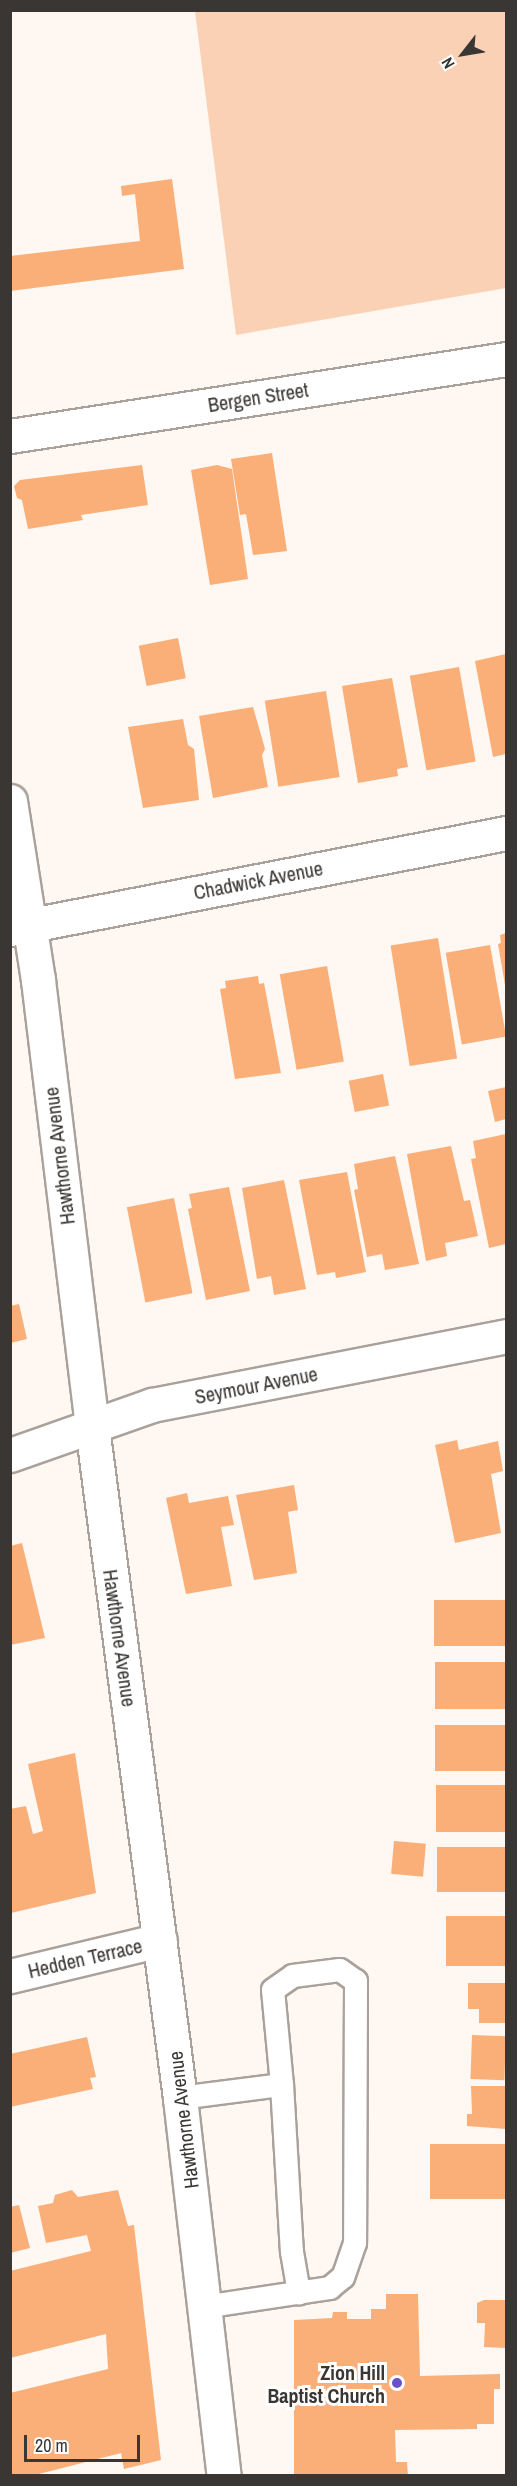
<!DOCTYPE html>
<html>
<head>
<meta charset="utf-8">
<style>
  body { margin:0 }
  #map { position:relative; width:517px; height:2486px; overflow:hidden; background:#fff7f1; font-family:"Archivo Narrow",sans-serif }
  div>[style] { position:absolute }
  .green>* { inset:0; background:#fad1b4 }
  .building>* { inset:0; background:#faaf78; transform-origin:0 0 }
  .roads { filter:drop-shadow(2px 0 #aaa19b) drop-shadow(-2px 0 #aaa19b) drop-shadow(0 2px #aaa19b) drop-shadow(0 -2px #aaa19b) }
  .lane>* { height:22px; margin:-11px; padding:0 11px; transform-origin:11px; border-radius:11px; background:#fff }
  .street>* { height:33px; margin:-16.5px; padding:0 16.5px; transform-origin:16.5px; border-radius:16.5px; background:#fff }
  .secondary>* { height:33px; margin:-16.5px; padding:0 16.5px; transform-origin:16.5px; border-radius:16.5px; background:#fff }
  .dots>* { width:16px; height:16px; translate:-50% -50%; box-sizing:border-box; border:3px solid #fff; border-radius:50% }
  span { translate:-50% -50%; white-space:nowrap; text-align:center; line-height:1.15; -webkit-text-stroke:6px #fff; paint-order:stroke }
  .street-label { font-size:20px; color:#393633 }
  .poi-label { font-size:20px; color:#393633; font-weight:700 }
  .right { translate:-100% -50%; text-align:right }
  .frame { position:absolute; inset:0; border:12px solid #393633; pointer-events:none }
  .north { position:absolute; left:433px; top:24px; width:60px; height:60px; -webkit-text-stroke:4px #fff; paint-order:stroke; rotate:239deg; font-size:16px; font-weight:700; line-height:24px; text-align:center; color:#393633 }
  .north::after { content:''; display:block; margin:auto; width:21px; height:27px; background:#393633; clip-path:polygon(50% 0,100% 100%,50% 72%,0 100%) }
  .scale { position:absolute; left:24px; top:2435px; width:116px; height:27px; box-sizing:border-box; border:3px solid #393633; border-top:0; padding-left:8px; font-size:18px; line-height:21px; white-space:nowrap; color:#393633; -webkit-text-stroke:4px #fff; paint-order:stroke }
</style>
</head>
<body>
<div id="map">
  <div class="green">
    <div style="clip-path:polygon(195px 11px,506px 11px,506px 288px,236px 335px)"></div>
  </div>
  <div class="building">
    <div style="clip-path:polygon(172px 179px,184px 269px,10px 291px,10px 256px,140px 241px,135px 194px,122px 196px,121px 186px)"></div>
    <div style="clip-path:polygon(272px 453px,287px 551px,253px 555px,246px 514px,240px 515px,231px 459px)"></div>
    <div style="clip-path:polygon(142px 465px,148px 505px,81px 515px,83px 520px,28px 529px,22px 500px,17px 498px,14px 486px,20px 480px)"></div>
    <div style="clip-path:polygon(217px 465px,232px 469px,248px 579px,210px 585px,191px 470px)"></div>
    <div style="left:178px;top:638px;width:41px;height:40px;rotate:79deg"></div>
    <div style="clip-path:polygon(506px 654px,506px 754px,493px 757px,475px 661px)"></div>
    <div style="left:459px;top:667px;width:96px;height:50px;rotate:80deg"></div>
    <div style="clip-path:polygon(392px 678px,408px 767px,397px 769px,398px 776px,358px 783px,342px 686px)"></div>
    <div style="left:326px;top:691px;width:87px;height:62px;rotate:81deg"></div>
    <div style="clip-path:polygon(253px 707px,265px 749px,262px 755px,268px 787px,213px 798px,199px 716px)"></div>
    <div style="clip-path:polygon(183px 719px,188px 745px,194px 749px,199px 800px,143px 808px,128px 727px)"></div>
    <div style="clip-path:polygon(506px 933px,506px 985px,505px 985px,498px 944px,501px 943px,500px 935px)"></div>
    <div style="left:438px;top:938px;width:122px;height:48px;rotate:81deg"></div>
    <div style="left:490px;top:945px;width:93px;height:45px;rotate:80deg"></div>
    <div style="left:327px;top:966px;width:97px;height:48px;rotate:80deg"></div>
    <div style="clip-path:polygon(258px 976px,259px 984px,264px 983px,281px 1073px,235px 1079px,220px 989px,226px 988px,225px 981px)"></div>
    <div style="left:383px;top:1074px;width:32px;height:35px;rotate:79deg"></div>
    <div style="clip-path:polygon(506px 1087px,506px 1119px,495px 1122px,488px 1091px)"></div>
    <div style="clip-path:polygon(506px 1134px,506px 1244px,489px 1248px,471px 1159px,476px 1158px,473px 1141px)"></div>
    <div style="clip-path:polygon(451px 1146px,464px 1201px,470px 1200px,478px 1236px,445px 1243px,447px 1256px,426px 1261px,407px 1154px)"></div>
    <div style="clip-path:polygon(395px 1156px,419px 1264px,385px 1270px,382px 1254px,367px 1257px,354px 1190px,358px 1189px,354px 1164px)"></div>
    <div style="clip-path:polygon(347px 1172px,366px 1272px,336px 1278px,335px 1272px,317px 1275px,299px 1180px)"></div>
    <div style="clip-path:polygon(284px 1180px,306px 1289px,274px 1295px,271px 1276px,257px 1279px,242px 1188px)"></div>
    <div style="clip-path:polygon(229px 1187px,250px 1291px,206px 1300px,188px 1209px,192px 1208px,189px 1194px)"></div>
    <div style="left:174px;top:1198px;width:97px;height:48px;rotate:79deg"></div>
    <div style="clip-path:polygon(19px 1304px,27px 1339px,10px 1343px,10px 1306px)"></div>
    <div style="clip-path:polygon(457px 1440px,459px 1450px,498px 1441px,503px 1471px,491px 1474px,501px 1533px,455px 1543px,435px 1445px)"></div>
    <div style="clip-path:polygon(294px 1485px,298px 1510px,288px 1512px,297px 1573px,254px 1580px,236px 1495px)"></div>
    <div style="clip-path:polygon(187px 1493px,189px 1503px,228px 1496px,234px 1525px,221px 1527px,232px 1586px,186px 1594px,166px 1498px)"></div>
    <div style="clip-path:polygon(22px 1543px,45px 1638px,10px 1645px,10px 1546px)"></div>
    <div style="left:434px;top:1600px;width:72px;height:46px"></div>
    <div style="left:506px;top:1662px;width:47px;height:71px;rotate:90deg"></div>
    <div style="left:435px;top:1725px;width:71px;height:46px"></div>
    <div style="clip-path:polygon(75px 1753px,96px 1893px,11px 1913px,10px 1809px,26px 1806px,33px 1834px,43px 1831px,28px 1764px)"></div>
    <div style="left:436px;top:1785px;width:70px;height:47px"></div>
    <div style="left:394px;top:1841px;width:32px;height:33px;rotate:5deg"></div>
    <div style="left:506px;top:1847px;width:45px;height:69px;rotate:90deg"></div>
    <div style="left:446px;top:1916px;width:60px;height:50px"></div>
    <div style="clip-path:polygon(468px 1983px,506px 1983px,506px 2023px,479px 2023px,479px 2009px,468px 2009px)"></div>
    <div style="left:472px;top:2035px;width:34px;height:44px;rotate:2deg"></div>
    <div style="clip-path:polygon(87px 2037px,96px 2077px,90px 2078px,93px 2089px,10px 2107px,10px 2054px)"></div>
    <div style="clip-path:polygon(471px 2086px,506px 2086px,506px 2129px,467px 2126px,467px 2114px,472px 2114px)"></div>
    <div style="left:430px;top:2144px;width:76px;height:55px"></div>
    <div style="clip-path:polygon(72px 2190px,78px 2197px,118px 2190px,128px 2226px,134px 2225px,161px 2460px,124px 2469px,121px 2453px,31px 2476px,10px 2476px,10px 2393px,108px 2369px,106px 2334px,10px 2358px,10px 2271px,91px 2251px,87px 2235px,46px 2243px,38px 2206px,53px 2203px,55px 2195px)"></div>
    <div style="clip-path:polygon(19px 2205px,30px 2248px,10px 2253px,10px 2207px)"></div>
    <div style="clip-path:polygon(386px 2294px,418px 2294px,420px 2376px,500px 2374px,500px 2389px,494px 2389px,494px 2424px,477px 2424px,477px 2429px,395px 2430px,396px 2462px,407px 2462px,408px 2476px,294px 2476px,294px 2320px,332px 2318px,333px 2312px,347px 2312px,347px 2319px,371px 2319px,371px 2309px,386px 2309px)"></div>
    <div style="clip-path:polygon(484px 2300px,506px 2300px,506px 2348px,484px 2347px,485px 2323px,477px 2323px,477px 2303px)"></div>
  </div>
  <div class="roads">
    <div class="lane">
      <div style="left:282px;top:2085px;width:167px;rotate:86.6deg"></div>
      <div style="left:292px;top:2252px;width:42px;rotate:80.3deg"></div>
      <div style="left:180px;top:2098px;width:103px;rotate:-7.3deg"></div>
      <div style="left:282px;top:2085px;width:95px;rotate:-95.4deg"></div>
      <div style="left:273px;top:1990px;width:24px;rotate:-35deg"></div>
      <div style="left:293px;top:1976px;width:47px;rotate:-7.3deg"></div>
      <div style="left:340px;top:1970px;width:19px;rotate:35deg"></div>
      <div style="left:356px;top:1981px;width:262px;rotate:90.2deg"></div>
      <div style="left:355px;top:2243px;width:36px;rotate:109deg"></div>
      <div style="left:343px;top:2277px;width:17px;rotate:140deg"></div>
      <div style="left:330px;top:2288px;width:126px;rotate:171.4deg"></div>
    </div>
    <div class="street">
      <div style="left:10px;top:929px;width:505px;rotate:-10.95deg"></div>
      <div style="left:10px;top:1455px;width:151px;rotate:-19.4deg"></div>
      <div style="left:152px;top:1405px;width:361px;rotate:-11deg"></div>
      <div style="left:10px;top:1976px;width:154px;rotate:-13.5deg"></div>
    </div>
    <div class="secondary">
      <div style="left:10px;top:436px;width:502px;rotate:-8.82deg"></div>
      <div style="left:10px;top:801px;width:181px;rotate:81.1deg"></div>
      <div style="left:38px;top:980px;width:450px;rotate:83.1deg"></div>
      <div style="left:92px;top:1427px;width:677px;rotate:82.53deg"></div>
      <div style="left:180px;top:2098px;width:381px;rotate:83.4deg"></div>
    </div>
  </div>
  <div class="dots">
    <div style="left:397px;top:2383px;background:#6851ca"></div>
  </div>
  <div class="street-label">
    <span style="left:258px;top:397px;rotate:-9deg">Bergen Street</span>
    <span style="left:258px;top:880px;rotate:-11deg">Chadwick Avenue</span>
    <span style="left:59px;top:1156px;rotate:-97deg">Hawthorne Avenue</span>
    <span style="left:256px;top:1385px;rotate:-11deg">Seymour Avenue</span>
    <span style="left:120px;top:1638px;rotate:82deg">Hawthorne Avenue</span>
    <span style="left:85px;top:1958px;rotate:-13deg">Hedden Terrace</span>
    <span style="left:183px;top:2120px;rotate:-97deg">Hawthorne Avenue</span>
  </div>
  <div class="poi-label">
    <span class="right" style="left:385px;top:2384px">Zion Hill<br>Baptist Church</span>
  </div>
  <div class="frame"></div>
  <div class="north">N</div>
  <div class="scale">20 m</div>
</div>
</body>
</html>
